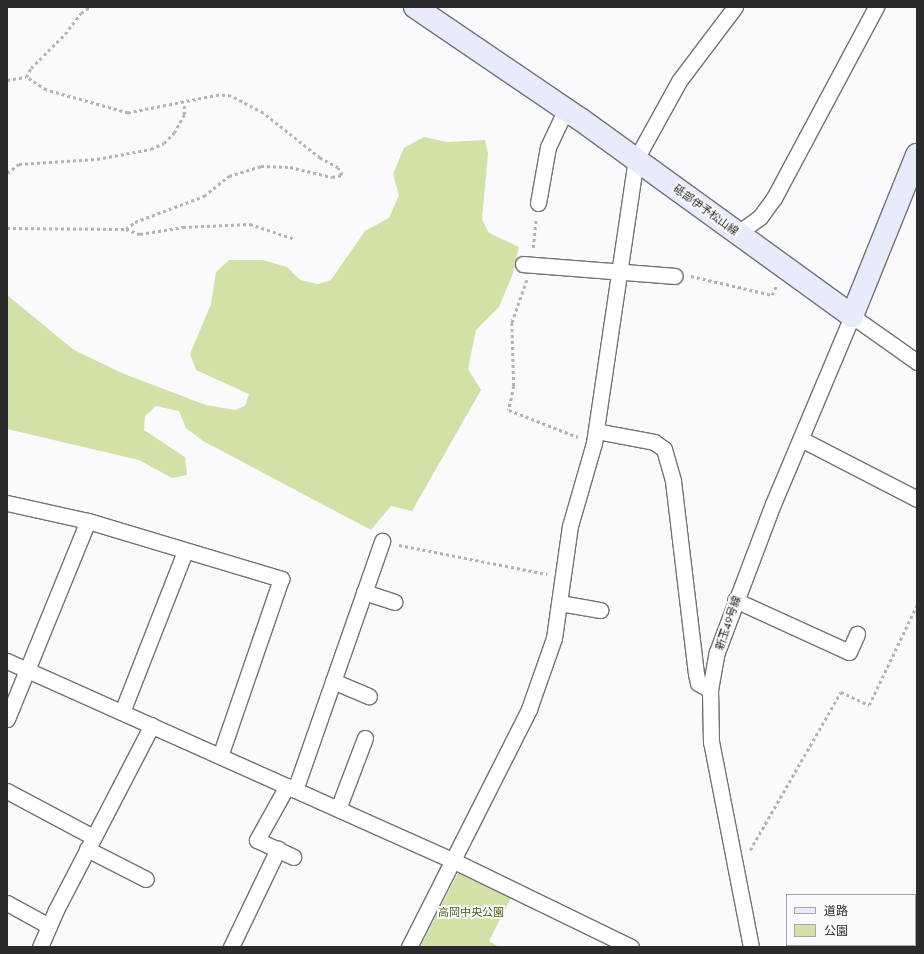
<!DOCTYPE html>
<html>
<head>
<meta charset="utf-8">
<style>
  body { margin:0 }
  #map { position:relative; width:924px; height:954px; overflow:hidden; background:#fafafd; font-family:Jost,"Noto Sans JP",sans-serif }
  div>[style] { position:absolute }
  .green>* { inset:0; background:#d2e1a6 }
  .path>* { height:2.5px; margin-top:-1.25px; transform-origin:0; background:repeating-linear-gradient(90deg,#b4b4b7 0 3px,transparent 0 6px) }
  .roads { filter:drop-shadow(1px 0 #737376) drop-shadow(-1px 0 #737376) drop-shadow(0 1px #737376) drop-shadow(0 -1px #737376) }
  .minor>* { height:15px; margin:-7.5px; padding:0 7.5px; transform-origin:7.5px; border-radius:7.5px; background:#fff }
  .secondary>* { height:22px; margin:-11px; padding:0 11px; transform-origin:11px; border-radius:11px; background:#e8ebfc }
  span { translate:-50% -50%; white-space:nowrap; text-align:center; line-height:1.15; -webkit-text-stroke:4px #fafafd; paint-order:stroke }
  .street-label { font-size:11px; color:#2b2b2d }
  .park-label { font-size:11px; color:#505d19 }
  .frame { position:absolute; inset:0; border:8px solid #2b2b2d; pointer-events:none }
  .legend { position:absolute; left:786px; top:894px; width:130px; height:52px; box-sizing:border-box; background:#fafafd; border:1px solid #a7a7aa; margin:0; padding:5px 7px; list-style:none; font-size:12px; color:#2b2b2d }
  .legend li { display:flex; align-items:center; gap:8px; height:20px }
  .legend b { width:20px; border:1px solid #a7a7aa }
</style>
</head>
<body>
<div id="map">
  <div class="green">
    <div style="clip-path:polygon(424px 137px,447px 142px,485px 140px,488px 153px,482px 219px,489px 233px,519px 247px,513px 273px,499px 307px,476px 330px,468px 369px,481px 390px,412px 511px,391px 506px,371px 530px,203px 441px,186px 428px,179px 411px,156px 406px,145px 416px,144px 430px,185px 457px,187px 475px,172px 478px,139px 460px,7px 429px,7px 295px,74px 350px,124px 374px,206px 405px,235px 410px,245px 406px,249px 394px,196px 370px,190px 354px,211px 304px,216px 272px,229px 260px,263px 260px,287px 267px,300px 280px,318px 284px,331px 280px,365px 231px,389px 218px,399px 195px,393px 174px,404px 148px)"></div>
    <div style="clip-path:polygon(458px 873px,511px 898px,489px 941px,499px 947px,420px 947px)"></div>
  </div>
  <div class="path">
    <div style="left:7px;top:80px;width:19px;rotate:-9deg"></div>
    <div style="left:26px;top:77px;width:10px;rotate:-61deg"></div>
    <div style="left:31px;top:68px;width:48px;rotate:-45deg"></div>
    <div style="left:65px;top:34px;width:26px;rotate:-53deg"></div>
    <div style="left:81px;top:13px;width:11px;rotate:-34deg"></div>
    <div style="left:7px;top:173px;width:15px;rotate:-37deg"></div>
    <div style="left:19px;top:164px;width:78px;rotate:-3.7deg"></div>
    <div style="left:97px;top:159px;width:55px;rotate:-10.5deg"></div>
    <div style="left:151px;top:149px;width:14px;rotate:-25deg"></div>
    <div style="left:164px;top:143px;width:14px;rotate:-45deg"></div>
    <div style="left:174px;top:133px;width:21px;rotate:-61deg"></div>
    <div style="left:184px;top:115px;width:11px;rotate:-90deg"></div>
    <div style="left:7px;top:228px;width:119px;rotate:0.5deg"></div>
    <div style="left:126px;top:229px;width:11px;rotate:-38deg"></div>
    <div style="left:135px;top:222px;width:74px;rotate:-20.6deg"></div>
    <div style="left:204px;top:196px;width:32px;rotate:-39deg"></div>
    <div style="left:229px;top:176px;width:34px;rotate:-17deg"></div>
    <div style="left:261px;top:166px;width:29px;rotate:2deg"></div>
    <div style="left:290px;top:167px;width:43px;rotate:13.4deg"></div>
    <div style="left:332px;top:177px;width:10px;rotate:-11deg"></div>
    <div style="left:342px;top:175px;width:8px;rotate:-120deg"></div>
    <div style="left:338px;top:168px;width:21px;rotate:-151deg"></div>
    <div style="left:320px;top:158px;width:73px;rotate:-141.7deg"></div>
    <div style="left:263px;top:113px;width:36px;rotate:-152deg"></div>
    <div style="left:231px;top:96px;width:12px;rotate:-175deg"></div>
    <div style="left:219px;top:95px;width:93px;rotate:168.8deg"></div>
    <div style="left:128px;top:113px;width:85px;rotate:-164.3deg"></div>
    <div style="left:46px;top:90px;width:24px;rotate:-147deg"></div>
    <div style="left:126px;top:229px;width:15px;rotate:20deg"></div>
    <div style="left:140px;top:234px;width:44px;rotate:-9.2deg"></div>
    <div style="left:183px;top:227px;width:67px;rotate:-2.6deg"></div>
    <div style="left:250px;top:224px;width:47px;rotate:18.4deg"></div>
    <div style="left:533px;top:248px;width:29px;rotate:-84deg"></div>
    <div style="left:691px;top:276px;width:83px;rotate:13.2deg"></div>
    <div style="left:772px;top:295px;width:10px;rotate:-66deg"></div>
    <div style="left:527px;top:280px;width:46px;rotate:109.2deg"></div>
    <div style="left:512px;top:323px;width:63px;rotate:88.2deg"></div>
    <div style="left:514px;top:386px;width:25px;rotate:102deg"></div>
    <div style="left:509px;top:410px;width:74px;rotate:21.4deg"></div>
    <div style="left:399px;top:545px;width:151px;rotate:11.1deg"></div>
    <div style="left:750px;top:850px;width:182px;rotate:-60.1deg"></div>
    <div style="left:841px;top:692px;width:31px;rotate:25deg"></div>
    <div style="left:869px;top:705px;width:111px;rotate:-64.4deg"></div>
  </div>
  <div class="roads">
    <div class="minor">
      <div style="left:538px;top:203px;width:57px;rotate:-79.9deg"></div>
      <div style="left:548px;top:147px;width:42px;rotate:-64.7deg"></div>
      <div style="left:738px;top:233px;width:27px;rotate:-36deg"></div>
      <div style="left:760px;top:217px;width:24px;rotate:-54deg"></div>
      <div style="left:774px;top:198px;width:217px;rotate:-61.9deg"></div>
      <div style="left:523px;top:264px;width:152px;rotate:4.5deg"></div>
      <div style="left:596px;top:431px;width:59px;rotate:10.7deg"></div>
      <div style="left:654px;top:442px;width:12px;rotate:35deg"></div>
      <div style="left:664px;top:449px;width:33px;rotate:74deg"></div>
      <div style="left:673px;top:481px;width:194px;rotate:83.2deg"></div>
      <div style="left:696px;top:674px;width:9px;rotate:77deg"></div>
      <div style="left:698px;top:683px;width:14px;rotate:30deg"></div>
      <div style="left:801px;top:439px;width:131px;rotate:27.3deg"></div>
      <div style="left:7px;top:503px;width:83px;rotate:12.5deg"></div>
      <div style="left:88px;top:521px;width:202px;rotate:16.7deg"></div>
      <div style="left:281px;top:579px;width:187px;rotate:109deg"></div>
      <div style="left:364px;top:592px;width:32px;rotate:18deg"></div>
      <div style="left:735px;top:600px;width:125px;rotate:24.5deg"></div>
      <div style="left:849px;top:652px;width:20px;rotate:-66deg"></div>
      <div style="left:560px;top:603px;width:41px;rotate:9.9deg"></div>
      <div style="left:7px;top:661px;width:487px;rotate:24.1deg"></div>
      <div style="left:452px;top:860px;width:199px;rotate:25.9deg"></div>
      <div style="left:333px;top:681px;width:39px;rotate:23deg"></div>
      <div style="left:122px;top:712px;width:173px;rotate:-68.6deg"></div>
      <div style="left:7px;top:719px;width:214px;rotate:-67.8deg"></div>
      <div style="left:287px;top:786px;width:62px;rotate:119.1deg"></div>
      <div style="left:257px;top:840px;width:40px;rotate:25deg"></div>
      <div style="left:295px;top:790px;width:264px;rotate:-70.7deg"></div>
      <div style="left:7px;top:791px;width:98px;rotate:28.1deg"></div>
      <div style="left:338px;top:809px;width:76px;rotate:-69.2deg"></div>
      <div style="left:87px;top:849px;width:66px;rotate:27deg"></div>
      <div style="left:7px;top:903px;width:48px;rotate:28.7deg"></div>
      <div style="left:40px;top:947px;width:40px;rotate:-66.6deg"></div>
      <div style="left:56px;top:910px;width:208px;rotate:-62.6deg"></div>
      <div style="left:231px;top:947px;width:109px;rotate:-64.4deg"></div>
      <div style="left:409px;top:947px;width:267px;rotate:-63.2deg"></div>
      <div style="left:529px;top:709px;width:75px;rotate:-70.6deg"></div>
      <div style="left:554px;top:638px;width:113px;rotate:-81.9deg"></div>
      <div style="left:570px;top:526px;width:86px;rotate:-73.9deg"></div>
      <div style="left:594px;top:443px;width:287px;rotate:-81.6deg"></div>
      <div style="left:636px;top:159px;width:89px;rotate:-61.1deg"></div>
      <div style="left:679px;top:81px;width:93px;rotate:-52.9deg"></div>
      <div style="left:751px;top:947px;width:209px;rotate:-101deg"></div>
      <div style="left:711px;top:742px;width:52px;rotate:-91.1deg"></div>
      <div style="left:710px;top:690px;width:39px;rotate:-80deg"></div>
      <div style="left:717px;top:652px;width:158px;rotate:-69.3deg"></div>
      <div style="left:773px;top:504px;width:204px;rotate:-67.2deg"></div>
      <div style="left:852px;top:316px;width:80px;rotate:35.3deg"></div>
    </div>
    <div class="secondary">
      <div style="left:415px;top:7px;width:199px;rotate:34.2deg"></div>
      <div style="left:580px;top:119px;width:336px;rotate:35.9deg"></div>
      <div style="left:852px;top:316px;width:174px;rotate:-68deg"></div>
    </div>
  </div>
  <div class="street-label">
    <span style="left:706px;top:210px;rotate:36deg">砥部伊予松山線</span>
    <span style="left:728px;top:623px;rotate:-71deg">新玉49号線</span>
  </div>
  <div class="park-label">
    <span style="left:471px;top:912px">高岡中央公園</span>
  </div>
  <div class="frame"></div>
  <ul class="legend">
  <li><b style="height:5px;background:#e8ebfc"></b>道路</li>
  <li><b style="height:11px;background:#d2e1a6"></b>公園</li>
  </ul>
</div>
</body>
</html>
